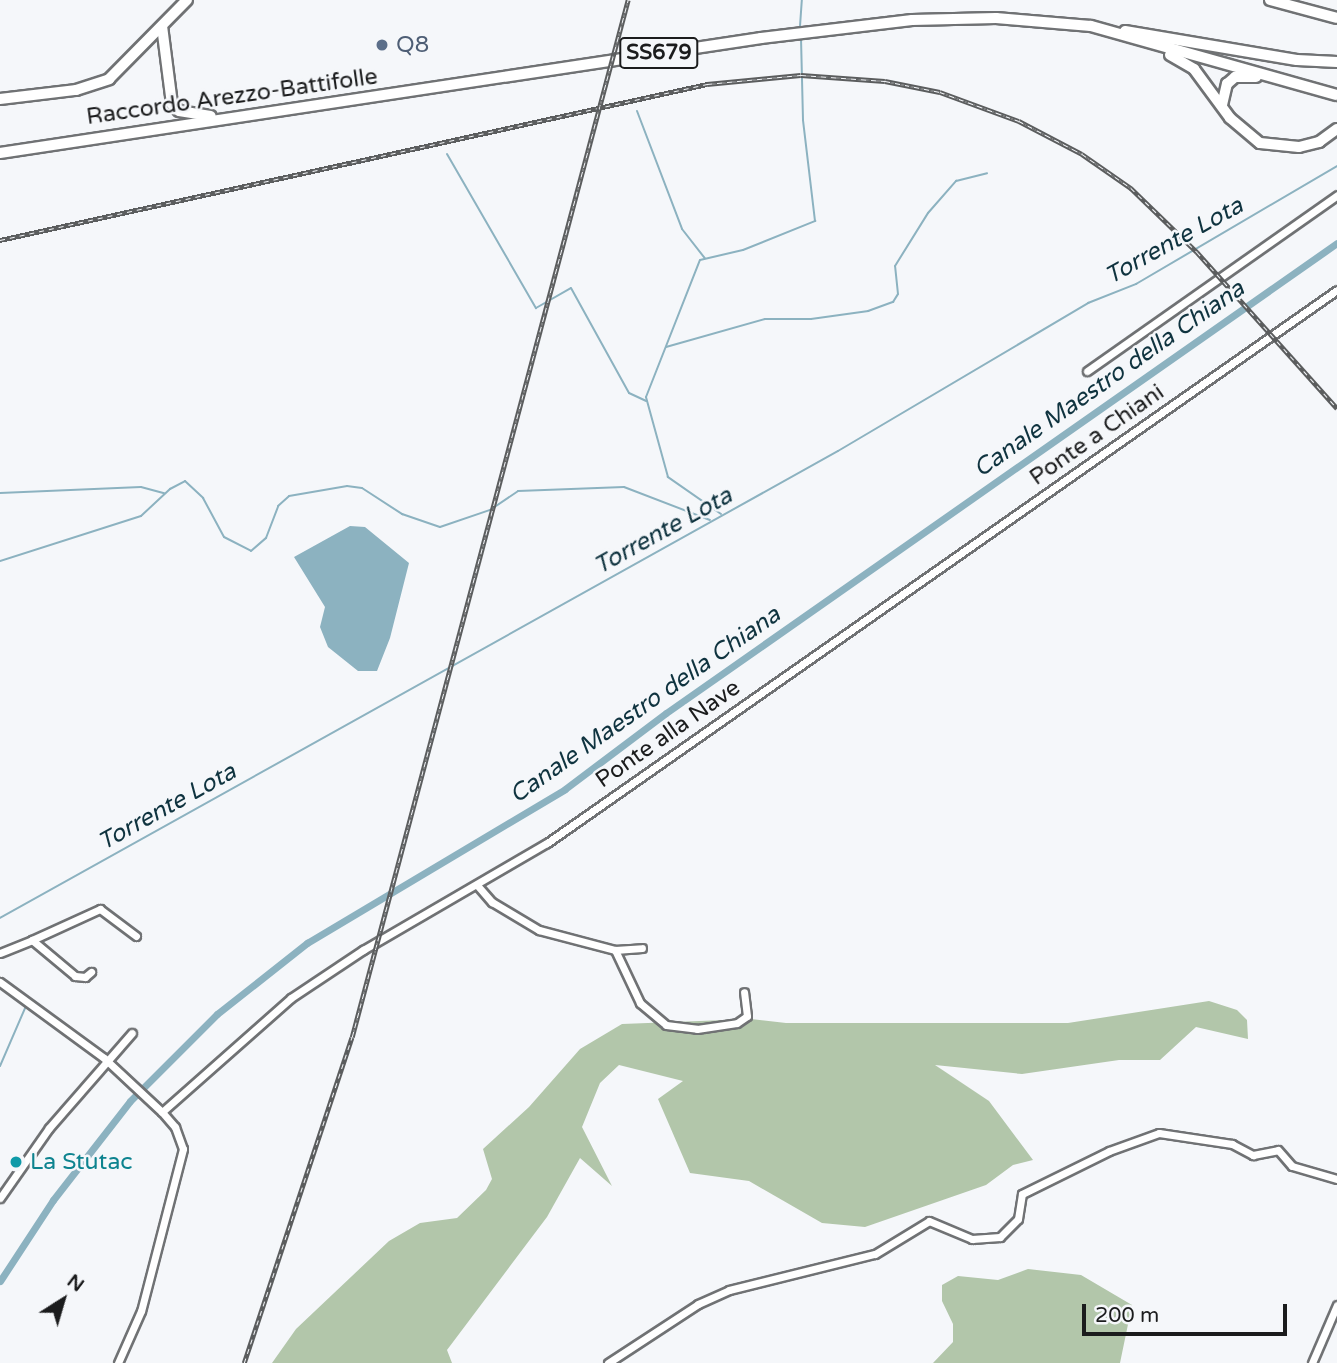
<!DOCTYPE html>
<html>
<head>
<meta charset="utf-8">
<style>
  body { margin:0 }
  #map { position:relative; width:1337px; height:1363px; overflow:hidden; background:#f5f7fa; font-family:"Varela Round",sans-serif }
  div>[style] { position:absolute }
  .forest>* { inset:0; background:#b2c6aa }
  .water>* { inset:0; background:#8cb2c0 }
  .stream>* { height:2px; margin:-1px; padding:0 1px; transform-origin:1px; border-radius:1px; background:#8cb2c0 }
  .canal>* { height:7px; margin:-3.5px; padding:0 3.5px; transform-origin:3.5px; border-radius:3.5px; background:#8cb2c0 }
  .roads { filter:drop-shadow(2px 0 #707274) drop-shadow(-2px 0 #707274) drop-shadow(0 2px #707274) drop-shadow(0 -2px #707274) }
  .street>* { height:7px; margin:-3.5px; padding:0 3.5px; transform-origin:3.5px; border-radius:3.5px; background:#fff }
  .secondary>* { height:10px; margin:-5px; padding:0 5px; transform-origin:5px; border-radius:5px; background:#fff }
  .primary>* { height:10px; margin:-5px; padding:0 5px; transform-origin:5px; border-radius:5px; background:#fff }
  .rail>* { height:4.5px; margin-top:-2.25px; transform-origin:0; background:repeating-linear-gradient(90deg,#f5f7fa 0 5px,#5b5d5e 0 10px); box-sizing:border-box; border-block:2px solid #5b5d5e }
  .dots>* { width:19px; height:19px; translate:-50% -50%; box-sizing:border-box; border:4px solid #f5f7fa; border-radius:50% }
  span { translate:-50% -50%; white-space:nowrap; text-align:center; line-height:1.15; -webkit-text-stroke:5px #f5f7fa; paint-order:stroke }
  .shield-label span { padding:2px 5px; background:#f5f7fa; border:2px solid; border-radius:5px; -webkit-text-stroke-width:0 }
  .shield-label { font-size:21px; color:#1b1c1d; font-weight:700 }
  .service-label { font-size:23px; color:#4e5e75 }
  .left { translate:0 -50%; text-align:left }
  .street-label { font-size:23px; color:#1b1c1d }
  .culture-label { font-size:23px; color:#0d838f }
  .water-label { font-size:24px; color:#0f333f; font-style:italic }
  .north { position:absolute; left:28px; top:1265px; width:70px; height:70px; -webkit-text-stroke:5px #f5f7fa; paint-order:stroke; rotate:37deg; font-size:19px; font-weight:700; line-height:28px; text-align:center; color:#1b1c1d }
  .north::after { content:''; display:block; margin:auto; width:24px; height:32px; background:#1b1c1d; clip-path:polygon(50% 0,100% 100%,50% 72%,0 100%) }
  .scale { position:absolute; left:1082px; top:1304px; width:205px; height:32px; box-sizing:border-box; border:4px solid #1b1c1d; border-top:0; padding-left:9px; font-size:21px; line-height:24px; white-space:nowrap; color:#1b1c1d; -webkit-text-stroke:5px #f5f7fa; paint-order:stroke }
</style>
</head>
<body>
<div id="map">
  <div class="forest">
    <div style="clip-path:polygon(1209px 1001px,1237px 1010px,1247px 1020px,1248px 1039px,1196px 1027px,1160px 1060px,1119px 1060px,1022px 1074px,935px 1065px,989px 1101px,1033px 1160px,1013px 1165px,986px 1185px,865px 1227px,822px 1223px,749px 1181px,690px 1173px,658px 1099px,683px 1081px,619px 1065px,600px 1083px,582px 1127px,612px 1186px,580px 1158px,547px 1217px,447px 1350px,452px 1363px,272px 1363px,296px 1329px,389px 1241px,420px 1223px,457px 1218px,486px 1190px,492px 1179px,483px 1149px,529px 1107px,580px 1049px,622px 1024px,751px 1019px,786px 1023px,1068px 1023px)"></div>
    <div style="clip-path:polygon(1028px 1269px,1081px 1275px,1132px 1305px,1120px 1363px,933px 1363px,953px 1342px,953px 1324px,942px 1301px,942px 1285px,958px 1276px,998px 1280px)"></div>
  </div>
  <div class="water">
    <div style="clip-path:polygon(350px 526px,365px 527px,409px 563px,390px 638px,377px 671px,358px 671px,328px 647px,320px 627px,325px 607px,294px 557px)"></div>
  </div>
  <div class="stream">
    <div style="left:800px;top:26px;width:26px;rotate:-86deg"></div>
    <div style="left:637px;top:111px;width:126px;rotate:69.1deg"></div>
    <div style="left:682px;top:229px;width:37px;rotate:52deg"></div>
    <div style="left:447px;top:154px;width:178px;rotate:60deg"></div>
    <div style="left:536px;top:308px;width:40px;rotate:-29.7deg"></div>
    <div style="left:571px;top:288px;width:120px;rotate:61.1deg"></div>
    <div style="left:629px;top:393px;width:19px;rotate:25deg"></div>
    <div style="left:666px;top:347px;width:103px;rotate:-15.8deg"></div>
    <div style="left:765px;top:319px;width:46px"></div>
    <div style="left:811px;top:319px;width:58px;rotate:-8deg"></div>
    <div style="left:868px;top:311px;width:27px;rotate:-20deg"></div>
    <div style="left:893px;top:302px;width:9px;rotate:-58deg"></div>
    <div style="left:898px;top:294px;width:28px;rotate:-96deg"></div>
    <div style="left:895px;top:266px;width:62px;rotate:-58.1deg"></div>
    <div style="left:928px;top:213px;width:43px;rotate:-48.8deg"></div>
    <div style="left:956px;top:181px;width:32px;rotate:-14deg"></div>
    <div style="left:0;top:493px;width:141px;rotate:-2.4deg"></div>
    <div style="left:141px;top:487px;width:24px;rotate:15deg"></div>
    <div style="left:721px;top:514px;width:65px;rotate:-145.1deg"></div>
    <div style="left:668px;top:477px;width:83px;rotate:-105.4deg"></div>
    <div style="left:646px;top:397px;width:147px;rotate:-68.5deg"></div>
    <div style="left:700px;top:260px;width:44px;rotate:-13.1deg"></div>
    <div style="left:743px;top:250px;width:78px;rotate:-21.9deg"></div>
    <div style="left:815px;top:221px;width:102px;rotate:-96.8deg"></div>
    <div style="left:803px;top:120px;width:82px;rotate:-91.4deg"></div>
    <div style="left:0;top:561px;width:148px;rotate:-17.7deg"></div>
    <div style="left:141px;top:516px;width:40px;rotate:-43deg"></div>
    <div style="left:170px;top:489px;width:17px;rotate:-28deg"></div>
    <div style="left:185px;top:481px;width:25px;rotate:43deg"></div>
    <div style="left:203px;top:498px;width:44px;rotate:61.7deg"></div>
    <div style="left:224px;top:537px;width:30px;rotate:27deg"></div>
    <div style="left:251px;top:551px;width:20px;rotate:-41deg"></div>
    <div style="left:266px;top:538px;width:34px;rotate:-69deg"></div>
    <div style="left:278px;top:506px;width:15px;rotate:-42deg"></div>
    <div style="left:289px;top:496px;width:59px;rotate:-9.8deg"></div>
    <div style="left:347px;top:486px;width:15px;rotate:8deg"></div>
    <div style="left:362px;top:488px;width:48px;rotate:33deg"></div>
    <div style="left:402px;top:514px;width:40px;rotate:18.9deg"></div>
    <div style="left:440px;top:527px;width:53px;rotate:-18.8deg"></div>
    <div style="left:490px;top:510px;width:34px;rotate:-34deg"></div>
    <div style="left:518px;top:491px;width:106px;rotate:-2.2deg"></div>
    <div style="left:624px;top:487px;width:92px;rotate:21deg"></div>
    <div style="left:0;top:918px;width:959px;rotate:-29.13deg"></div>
    <div style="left:838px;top:451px;width:291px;rotate:-30.6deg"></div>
    <div style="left:1088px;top:303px;width:52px;rotate:-21.6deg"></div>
    <div style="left:1136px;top:284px;width:233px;rotate:-30.4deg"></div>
    <div style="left:0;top:1066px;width:65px;rotate:-66.6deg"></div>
  </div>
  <div class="canal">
    <div style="left:0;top:1281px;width:97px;rotate:-56.8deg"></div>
    <div style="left:53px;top:1200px;width:125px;rotate:-52.1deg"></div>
    <div style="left:130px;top:1101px;width:123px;rotate:-45deg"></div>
    <div style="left:217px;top:1014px;width:115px;rotate:-38.3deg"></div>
    <div style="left:307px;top:943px;width:300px;rotate:-30.8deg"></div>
    <div style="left:565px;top:789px;width:126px;rotate:-37deg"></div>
    <div style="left:666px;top:713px;width:819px;rotate:-35.01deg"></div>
  </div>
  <div class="roads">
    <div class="street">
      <div style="left:1087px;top:371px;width:306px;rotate:-35.1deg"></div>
      <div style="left:477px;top:885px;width:23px;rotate:49deg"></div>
      <div style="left:492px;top:902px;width:55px;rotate:30.8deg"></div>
      <div style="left:539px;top:930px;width:79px;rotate:14.7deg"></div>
      <div style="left:615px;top:950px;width:27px;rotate:-4deg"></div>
      <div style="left:32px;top:940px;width:75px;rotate:-24.5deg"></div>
      <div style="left:100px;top:909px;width:45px;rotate:36.9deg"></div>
      <div style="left:615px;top:950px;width:59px;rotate:64.7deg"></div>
      <div style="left:640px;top:1003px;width:34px;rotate:40deg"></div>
      <div style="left:666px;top:1025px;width:31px;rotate:7deg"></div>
      <div style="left:697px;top:1029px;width:40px;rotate:-8.5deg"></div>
      <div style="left:737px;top:1023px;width:12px;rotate:-35deg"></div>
      <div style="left:747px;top:1016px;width:24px;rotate:-97deg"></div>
      <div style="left:0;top:953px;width:35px;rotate:-22deg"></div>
      <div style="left:32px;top:940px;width:56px;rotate:39.9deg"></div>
      <div style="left:75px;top:976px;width:10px;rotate:6deg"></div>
      <div style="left:85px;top:977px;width:8px;rotate:-40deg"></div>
      <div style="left:0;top:982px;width:129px;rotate:36.2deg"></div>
      <div style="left:104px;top:1058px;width:79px;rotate:43deg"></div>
      <div style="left:162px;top:1112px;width:20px;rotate:49deg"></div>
      <div style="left:175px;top:1127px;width:23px;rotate:70deg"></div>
      <div style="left:183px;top:1149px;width:167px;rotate:104.5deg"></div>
      <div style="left:141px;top:1311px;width:57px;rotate:113.9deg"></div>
      <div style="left:162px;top:1112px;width:172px;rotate:-41.5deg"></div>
      <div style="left:291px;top:998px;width:87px;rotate:-33.7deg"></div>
      <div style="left:363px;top:950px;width:213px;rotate:-30.2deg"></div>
      <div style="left:547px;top:843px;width:964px;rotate:-34.99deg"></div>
      <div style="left:0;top:1198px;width:85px;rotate:-55deg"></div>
      <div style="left:49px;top:1128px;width:126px;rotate:-48.9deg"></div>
      <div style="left:608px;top:1363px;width:108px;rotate:-33.2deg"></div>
      <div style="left:698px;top:1304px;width:34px;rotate:-24deg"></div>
      <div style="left:729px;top:1290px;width:150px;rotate:-13.9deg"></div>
      <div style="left:875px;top:1254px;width:63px;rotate:-31.4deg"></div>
      <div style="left:929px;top:1221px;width:47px;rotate:22.7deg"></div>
      <div style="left:972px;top:1239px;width:28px;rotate:-4deg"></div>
      <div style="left:1000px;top:1237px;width:25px;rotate:-45deg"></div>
      <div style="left:1018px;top:1219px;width:25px;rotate:-81deg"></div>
      <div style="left:1022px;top:1194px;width:97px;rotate:-26.3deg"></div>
      <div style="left:1109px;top:1151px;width:53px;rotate:-19.8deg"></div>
      <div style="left:1159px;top:1133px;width:74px;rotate:8.6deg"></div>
      <div style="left:1232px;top:1144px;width:24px;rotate:28deg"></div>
      <div style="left:1253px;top:1155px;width:25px;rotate:-11deg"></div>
      <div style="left:1278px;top:1150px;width:21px;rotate:49deg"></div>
      <div style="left:1292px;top:1166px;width:47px;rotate:16.1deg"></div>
      <div style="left:1312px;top:1363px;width:63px;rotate:-66.7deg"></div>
    </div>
    <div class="secondary">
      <div style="left:1270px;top:0;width:69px;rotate:15deg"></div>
      <div style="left:0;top:99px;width:77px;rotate:-6.8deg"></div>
      <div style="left:76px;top:90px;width:35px;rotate:-18deg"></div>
      <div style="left:109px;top:79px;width:111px;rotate:-45.4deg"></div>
    </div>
    <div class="primary">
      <div style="left:162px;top:26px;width:79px;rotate:82.7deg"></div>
      <div style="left:172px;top:104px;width:10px;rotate:45deg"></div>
      <div style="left:179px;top:111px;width:32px;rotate:9deg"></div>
      <div style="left:1125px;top:31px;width:174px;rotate:9.6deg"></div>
      <div style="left:1297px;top:60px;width:40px;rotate:2.9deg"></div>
      <div style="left:1170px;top:55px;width:28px;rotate:30deg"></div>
      <div style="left:1194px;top:69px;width:61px;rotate:53.7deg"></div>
      <div style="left:1230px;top:118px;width:39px;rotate:40deg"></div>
      <div style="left:1260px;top:143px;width:39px;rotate:6deg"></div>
      <div style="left:1299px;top:147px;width:21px;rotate:-14deg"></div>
      <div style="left:1319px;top:142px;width:22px;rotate:-36deg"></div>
      <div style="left:1222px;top:105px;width:22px;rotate:-77deg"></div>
      <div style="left:1227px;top:84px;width:11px;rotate:-41deg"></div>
      <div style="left:1235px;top:77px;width:21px"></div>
      <div style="left:0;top:153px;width:770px;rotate:-8.59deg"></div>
      <div style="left:761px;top:38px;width:152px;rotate:-6.8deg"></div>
      <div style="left:912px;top:20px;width:84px;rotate:-1.4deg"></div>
      <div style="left:996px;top:18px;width:95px;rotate:4.8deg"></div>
      <div style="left:1091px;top:26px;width:255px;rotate:15.7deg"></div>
    </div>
  </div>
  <div class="rail">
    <div style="left:0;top:240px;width:724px;rotate:-12.44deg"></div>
    <div style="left:707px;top:84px;width:94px;rotate:-5.5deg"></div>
    <div style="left:801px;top:75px;width:84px;rotate:4.1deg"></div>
    <div style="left:885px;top:81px;width:56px;rotate:11.3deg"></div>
    <div style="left:940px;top:92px;width:84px;rotate:20.2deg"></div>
    <div style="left:1019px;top:121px;width:71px;rotate:27.6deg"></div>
    <div style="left:1082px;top:154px;width:60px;rotate:34.8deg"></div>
    <div style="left:1131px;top:188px;width:92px;rotate:44.1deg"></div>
    <div style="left:1197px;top:252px;width:210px;rotate:48.1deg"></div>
    <div style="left:244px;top:1363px;width:343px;rotate:-71.7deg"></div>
    <div style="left:352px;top:1037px;width:1073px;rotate:-75.1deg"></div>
  </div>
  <div class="dots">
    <div style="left:382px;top:45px;background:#5c6f8a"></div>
    <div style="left:16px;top:1162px;background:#0f9aa8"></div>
  </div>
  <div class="shield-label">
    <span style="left:659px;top:53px">SS679</span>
  </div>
  <div class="service-label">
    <span class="left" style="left:396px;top:45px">Q8</span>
  </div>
  <div class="street-label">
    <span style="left:232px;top:97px;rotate:-8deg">Raccordo Arezzo-Battifolle</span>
    <span style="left:1097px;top:435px;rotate:-35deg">Ponte a Chiani</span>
    <span style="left:668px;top:734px;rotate:-35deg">Ponte alla Nave</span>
  </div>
  <div class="culture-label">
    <span class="left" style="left:30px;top:1162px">La Stutac</span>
  </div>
  <div class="water-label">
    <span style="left:1174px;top:241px;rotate:-29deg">Torrente Lota</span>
    <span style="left:1109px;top:379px;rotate:-35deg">Canale Maestro della Chiana</span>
    <span style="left:663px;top:531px;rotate:-29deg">Torrente Lota</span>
    <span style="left:645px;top:705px;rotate:-35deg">Canale Maestro della Chiana</span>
    <span style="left:167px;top:807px;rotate:-29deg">Torrente Lota</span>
  </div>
  <div class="north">N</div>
  <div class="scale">200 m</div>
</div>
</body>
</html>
